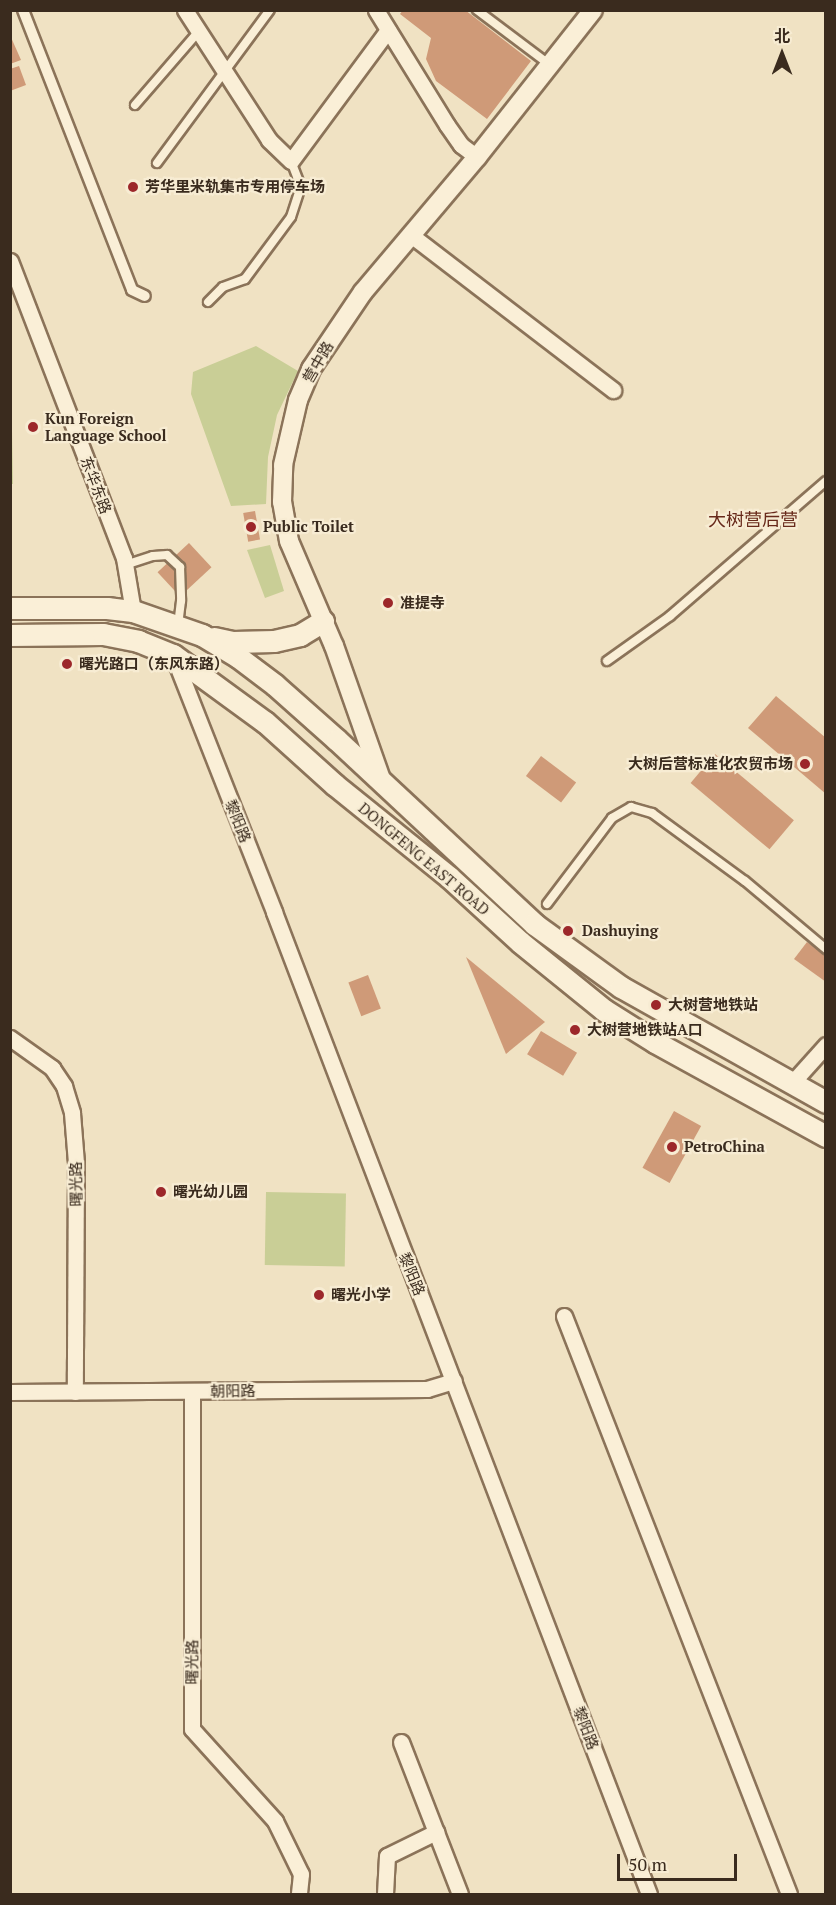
<!DOCTYPE html>
<html>
<head>
<meta charset="utf-8">
<style>
  body { margin:0 }
  #map { position:relative; width:836px; height:1905px; overflow:hidden; background:#f0e2c3; font-family:"PT Serif","Noto Sans SC",serif }
  div>[style] { position:absolute }
  .green>* { inset:0; background:#c9ce96; transform-origin:0 0 }
  .building>* { inset:0; background:#cf9a78; transform-origin:0 0 }
  .roads { filter:drop-shadow(2px 0 #8b7359) drop-shadow(-2px 0 #8b7359) drop-shadow(0 2px #8b7359) drop-shadow(0 -2px #8b7359) }
  .service>* { height:8px; margin:-4px; padding:0 4px; transform-origin:4px; border-radius:4px; background:#faefd7 }
  .pedestrian>* { height:10px; margin:-5px; padding:0 5px; transform-origin:5px; border-radius:5px; background:#faefd7 }
  .minor>* { height:15px; margin:-7.5px; padding:0 7.5px; transform-origin:7.5px; border-radius:7.5px; background:#faefd7 }
  .tertiary>* { height:18px; margin:-9px; padding:0 9px; transform-origin:9px; border-radius:9px; background:#faefd7 }
  .secondary>* { height:21px; margin:-10.5px; padding:0 10.5px; transform-origin:10.5px; border-radius:10.5px; background:#faefd7 }
  .dots>* { width:16px; height:16px; translate:-50% -50%; box-sizing:border-box; border:3px solid #f7ecd3; border-radius:50% }
  span { translate:-50% -50%; white-space:nowrap; text-align:center; line-height:1.15; -webkit-text-stroke:4.5px #f7ecd3; paint-order:stroke }
  .poi-label { font-size:15px; color:#3a2b1e; font-weight:700 }
  .left { translate:0 -50%; text-align:left }
  .right { translate:-100% -50%; text-align:right }
  .street-label { font-size:15px; color:#3a2b1e }
  .quarter-label { font-size:18px; color:#682a1b }
  .frame { position:absolute; inset:0; border:12px solid #3a2b1e; pointer-events:none }
  .north { position:absolute; left:752px; top:24px; width:60px; height:60px; -webkit-text-stroke:4px #f7ecd3; paint-order:stroke; rotate:0deg; font-size:16px; font-weight:700; line-height:24px; text-align:center; color:#3a2b1e }
  .north::after { content:''; display:block; margin:auto; width:21px; height:27px; background:#3a2b1e; clip-path:polygon(50% 0,100% 100%,50% 72%,0 100%) }
  .scale { position:absolute; left:617px; top:1854px; width:120px; height:27px; box-sizing:border-box; border:3px solid #3a2b1e; border-top:0; padding-left:8px; font-size:18px; line-height:21px; white-space:nowrap; color:#3a2b1e; -webkit-text-stroke:4px #f7ecd3; paint-order:stroke }
</style>
</head>
<body>
<div id="map">
  <div class="green">
    <div style="clip-path:polygon(256px 346px,298px 371px,277px 415px,268px 457px,266px 504px,231px 506px,191px 394px,193px 372px)"></div>
    <div style="clip-path:polygon(11px 377px,13px 484px,10px 484px)"></div>
    <div style="clip-path:polygon(270px 545px,284px 591px,265px 598px,247px 550px)"></div>
    <div style="left:266px;top:1192px;width:80px;height:73px;rotate:1deg"></div>
  </div>
  <div class="building">
    <div style="clip-path:polygon(403px 10px,465px 10px,531px 61px,487px 119px,436px 81px,426px 59px,431px 38px,400px 14px)"></div>
    <div style="clip-path:polygon(10px 35px,21px 60px,10px 64px)"></div>
    <div style="clip-path:polygon(19px 66px,26px 85px,10px 91px,10px 69px)"></div>
    <div style="left:255px;top:511px;width:29px;height:12px;rotate:80deg"></div>
    <div style="left:189px;top:543px;width:33px;height:43px;rotate:47deg"></div>
    <div style="clip-path:polygon(776px 696px,826px 738px,826px 794px,748px 728px)"></div>
    <div style="left:715px;top:754px;width:103px;height:38px;rotate:40deg"></div>
    <div style="left:541px;top:756px;width:44px;height:25px;rotate:37deg"></div>
    <div style="clip-path:polygon(807px 942px,826px 955px,826px 982px,794px 959px)"></div>
    <div style="clip-path:polygon(466px 957px,545px 1022px,506px 1054px)"></div>
    <div style="left:368px;top:975px;width:36px;height:21px;rotate:69deg"></div>
    <div style="left:541px;top:1031px;width:42px;height:27px;rotate:31deg"></div>
    <div style="left:674px;top:1111px;width:31px;height:65px;rotate:29deg"></div>
  </div>
  <div class="roads">
    <div class="service">
      <div style="left:477px;top:10px;width:91px;rotate:37deg"></div>
      <div style="left:135px;top:105px;width:98px;rotate:-49.1deg"></div>
      <div style="left:157px;top:163px;width:190px;rotate:-53.6deg"></div>
      <div style="left:208px;top:302px;width:21px;rotate:-45deg"></div>
      <div style="left:223px;top:287px;width:23px;rotate:-20deg"></div>
      <div style="left:245px;top:279px;width:77px;rotate:-53.4deg"></div>
      <div style="left:291px;top:217px;width:32px;rotate:-72deg"></div>
      <div style="left:301px;top:187px;width:28px;rotate:-111deg"></div>
      <div style="left:125px;top:565px;width:29px;rotate:-18deg"></div>
      <div style="left:153px;top:556px;width:14px;rotate:-4deg"></div>
      <div style="left:167px;top:555px;width:18px;rotate:43deg"></div>
      <div style="left:180px;top:567px;width:34px;rotate:88deg"></div>
      <div style="left:181px;top:601px;width:24px;rotate:97deg"></div>
      <div style="left:607px;top:661px;width:77px;rotate:-35.5deg"></div>
      <div style="left:670px;top:616px;width:206px;rotate:-40.9deg"></div>
      <div style="left:547px;top:904px;width:108px;rotate:-52.9deg"></div>
      <div style="left:612px;top:818px;width:22px;rotate:-30deg"></div>
      <div style="left:631px;top:807px;width:22px;rotate:16deg"></div>
      <div style="left:652px;top:813px;width:115px;rotate:36.2deg"></div>
      <div style="left:745px;top:881px;width:106px;rotate:40deg"></div>
    </div>
    <div class="pedestrian">
      <div style="left:23px;top:10px;width:300px;rotate:68.7deg"></div>
      <div style="left:132px;top:290px;width:14px;rotate:25deg"></div>
    </div>
    <div class="minor">
      <div style="left:185px;top:10px;width:155px;rotate:57.1deg"></div>
      <div style="left:269px;top:140px;width:30px;rotate:44deg"></div>
      <div style="left:291px;top:161px;width:163px;rotate:-53.5deg"></div>
      <div style="left:376px;top:10px;width:135px;rotate:58.3deg"></div>
      <div style="left:447px;top:125px;width:24px;rotate:55deg"></div>
      <div style="left:461px;top:145px;width:20px;rotate:37deg"></div>
      <div style="left:411px;top:235px;width:255px;rotate:37.5deg"></div>
      <div style="left:10px;top:261px;width:318px;rotate:69deg"></div>
      <div style="left:124px;top:558px;width:54px;rotate:80.4deg"></div>
      <div style="left:173px;top:655px;width:276px;rotate:68.5deg"></div>
      <div style="left:274px;top:912px;width:1051px;rotate:69.1deg"></div>
      <div style="left:10px;top:1038px;width:52px;rotate:35.5deg"></div>
      <div style="left:52px;top:1068px;width:22px;rotate:56deg"></div>
      <div style="left:64px;top:1086px;width:28px;rotate:73deg"></div>
      <div style="left:72px;top:1113px;width:50px;rotate:85.4deg"></div>
      <div style="left:76px;top:1163px;width:229px;rotate:90.3deg"></div>
      <div style="left:792px;top:1083px;width:51px;rotate:-48.2deg"></div>
      <div style="left:564px;top:1316px;width:620px;rotate:68.73deg"></div>
      <div style="left:192px;top:1391px;width:338px;rotate:90deg"></div>
      <div style="left:192px;top:1729px;width:124px;rotate:47.9deg"></div>
      <div style="left:275px;top:1821px;width:59px;rotate:63.9deg"></div>
      <div style="left:301px;top:1874px;width:20px;rotate:96deg"></div>
      <div style="left:10px;top:1392px;width:417px;rotate:-0.4deg"></div>
      <div style="left:427px;top:1389px;width:28px;rotate:-17deg"></div>
      <div style="left:401px;top:1742px;width:163px;rotate:68.8deg"></div>
      <div style="left:385px;top:1894px;width:38px;rotate:-87deg"></div>
      <div style="left:387px;top:1856px;width:55px;rotate:-26.1deg"></div>
    </div>
    <div class="tertiary">
      <div style="left:382px;top:782px;width:144px;rotate:-109.4deg"></div>
      <div style="left:334px;top:646px;width:114px;rotate:-113.2deg"></div>
      <div style="left:289px;top:541px;width:40px;rotate:-100deg"></div>
      <div style="left:282px;top:502px;width:37px;rotate:-88deg"></div>
      <div style="left:283px;top:465px;width:67px;rotate:-77deg"></div>
      <div style="left:298px;top:400px;width:34px;rotate:-67deg"></div>
      <div style="left:311px;top:369px;width:93px;rotate:-56deg"></div>
      <div style="left:363px;top:292px;width:177px;rotate:-49.8deg"></div>
      <div style="left:477px;top:157px;width:187px;rotate:-51.7deg"></div>
    </div>
    <div class="secondary">
      <div style="left:10px;top:608px;width:97px"></div>
      <div style="left:107px;top:608px;width:26px;rotate:7deg"></div>
      <div style="left:133px;top:611px;width:73px;rotate:19.2deg"></div>
      <div style="left:202px;top:635px;width:42px;rotate:31.4deg"></div>
      <div style="left:238px;top:657px;width:46px;rotate:37.1deg"></div>
      <div style="left:275px;top:685px;width:83px;rotate:41.6deg"></div>
      <div style="left:337px;top:740px;width:270px;rotate:43deg"></div>
      <div style="left:534px;top:924px;width:107px;rotate:35.9deg"></div>
      <div style="left:621px;top:987px;width:235px;rotate:29.3deg"></div>
      <div style="left:10px;top:635px;width:93px;rotate:-0.6deg"></div>
      <div style="left:103px;top:634px;width:36px;rotate:11deg"></div>
      <div style="left:138px;top:641px;width:38px;rotate:22deg"></div>
      <div style="left:173px;top:655px;width:114px;rotate:36.1deg"></div>
      <div style="left:265px;top:722px;width:94px;rotate:42deg"></div>
      <div style="left:335px;top:785px;width:146px;rotate:38.9deg"></div>
      <div style="left:449px;top:877px;width:96px;rotate:42.5deg"></div>
      <div style="left:520px;top:942px;width:108px;rotate:39deg"></div>
      <div style="left:604px;top:1010px;width:60px;rotate:32.1deg"></div>
      <div style="left:655px;top:1042px;width:195px;rotate:28.8deg"></div>
      <div style="left:214px;top:638px;width:19px;rotate:12deg"></div>
      <div style="left:233px;top:642px;width:41px;rotate:-1.4deg"></div>
      <div style="left:274px;top:641px;width:27px;rotate:-13deg"></div>
      <div style="left:300px;top:635px;width:27px;rotate:-31deg"></div>
    </div>
  </div>
  <div class="dots">
    <div style="left:133px;top:187px;background:#9c272a"></div>
    <div style="left:33px;top:427px;background:#9c272a"></div>
    <div style="left:251px;top:527px;background:#9c272a"></div>
    <div style="left:388px;top:603px;background:#9c272a"></div>
    <div style="left:67px;top:664px;background:#9c272a"></div>
    <div style="left:805px;top:764px;background:#9c272a"></div>
    <div style="left:568px;top:931px;background:#9c272a"></div>
    <div style="left:656px;top:1005px;background:#9c272a"></div>
    <div style="left:575px;top:1030px;background:#9c272a"></div>
    <div style="left:672px;top:1147px;background:#9c272a"></div>
    <div style="left:161px;top:1192px;background:#9c272a"></div>
    <div style="left:319px;top:1295px;background:#9c272a"></div>
  </div>
  <div class="poi-label">
    <span class="left" style="left:145px;top:187px">芳华里米轨集市专用停车场</span>
    <span class="left" style="left:45px;top:427px">Kun Foreign<br>Language School</span>
    <span class="left" style="left:263px;top:527px">Public Toilet</span>
    <span class="left" style="left:400px;top:603px">准提寺</span>
    <span class="left" style="left:79px;top:664px">曙光路口（东风东路）</span>
    <span class="right" style="left:793px;top:764px">大树后营标准化农贸市场</span>
    <span class="left" style="left:582px;top:931px">Dashuying</span>
    <span class="left" style="left:668px;top:1005px">大树营地铁站</span>
    <span class="left" style="left:587px;top:1030px">大树营地铁站A口</span>
    <span class="left" style="left:684px;top:1147px">PetroChina</span>
    <span class="left" style="left:173px;top:1192px">曙光幼儿园</span>
    <span class="left" style="left:331px;top:1295px">曙光小学</span>
  </div>
  <div class="street-label">
    <span style="left:318px;top:362px;rotate:-60deg">营中路</span>
    <span style="left:96px;top:485px;rotate:69deg">东华东路</span>
    <span style="left:238px;top:821px;rotate:68deg">黎阳路</span>
    <span style="left:424px;top:859px;rotate:40deg">DONGFENG EAST ROAD</span>
    <span style="left:76px;top:1184px;rotate:-91deg">曙光路</span>
    <span style="left:412px;top:1274px;rotate:68deg">黎阳路</span>
    <span style="left:233px;top:1391px;rotate:-1deg">朝阳路</span>
    <span style="left:192px;top:1662px;rotate:-90deg">曙光路</span>
    <span style="left:586px;top:1728px;rotate:69deg">黎阳路</span>
  </div>
  <div class="quarter-label">
    <span style="left:753px;top:519px">大树营后营</span>
  </div>
  <div class="frame"></div>
  <div class="north">北</div>
  <div class="scale">50 m</div>
</div>
</body>
</html>
